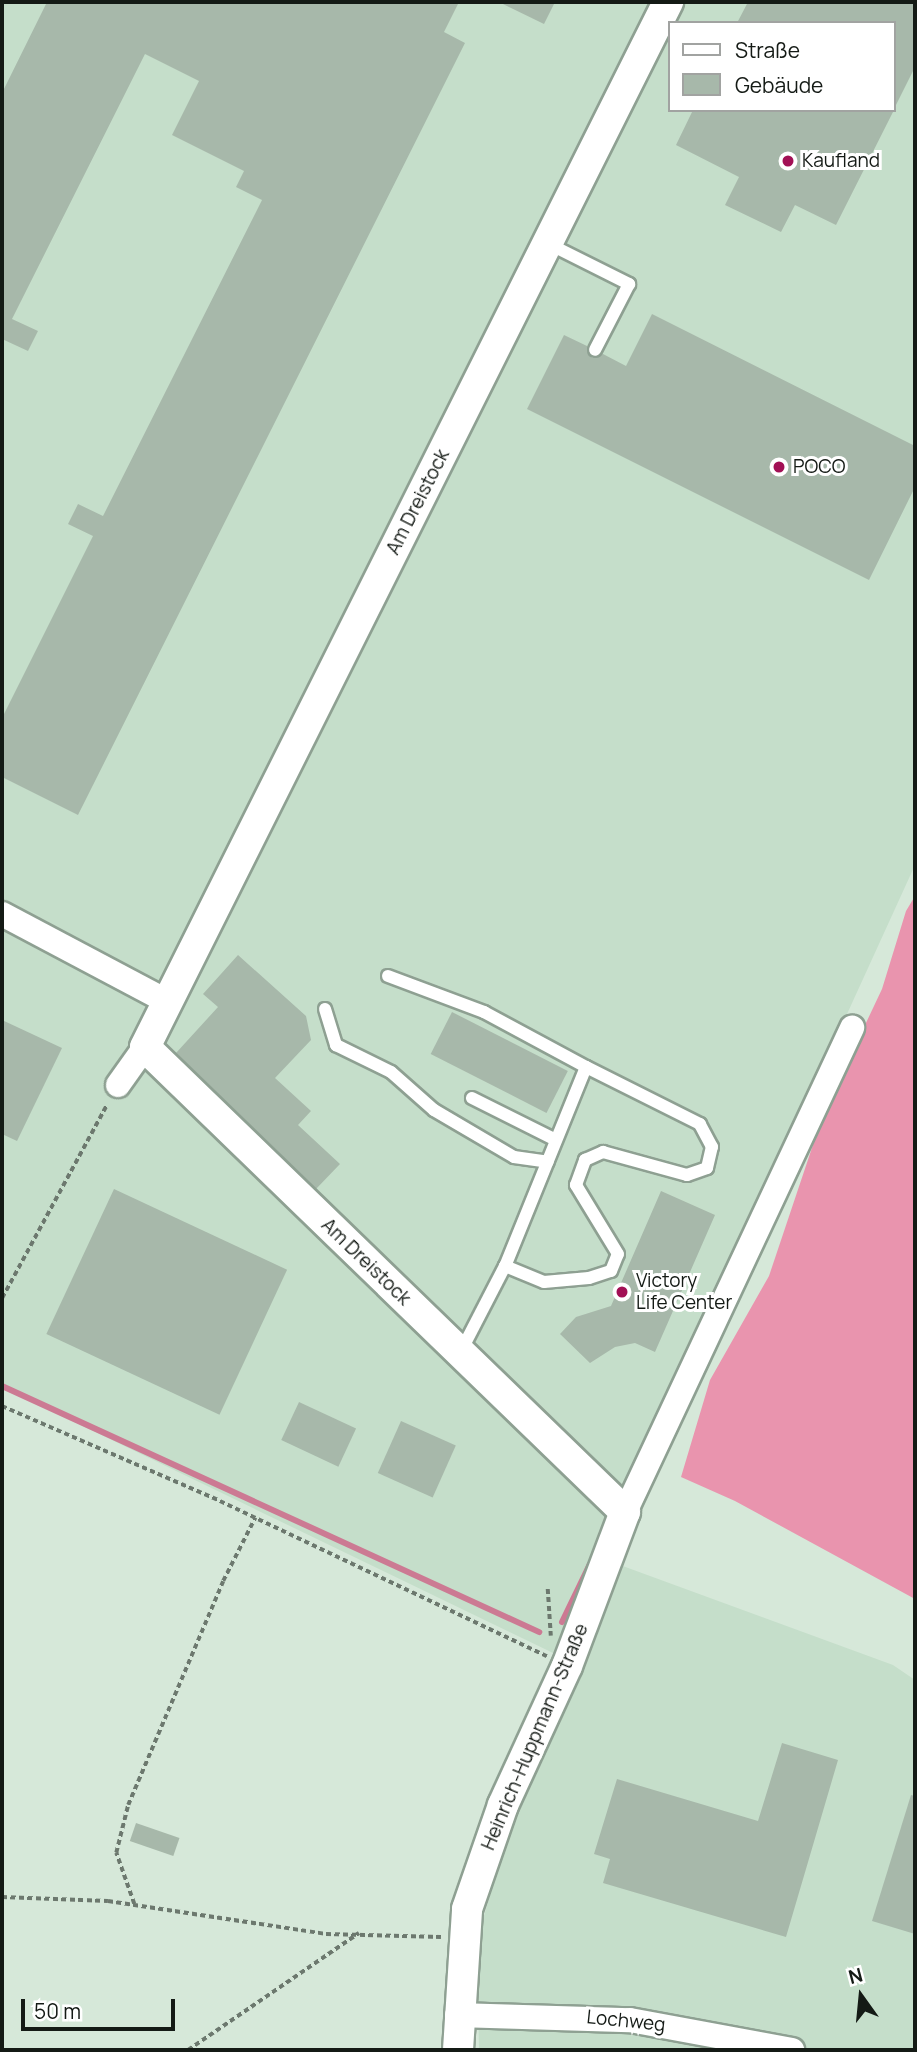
<!DOCTYPE html>
<html>
<head>
<meta charset="utf-8">
<style>
  body { margin:0 }
  #map { position:relative; width:917px; height:2052px; overflow:hidden; background:#d6e8d9; font-family:Manrope,sans-serif }
  div>[style] { position:absolute }
  .built>* { inset:0; background:#c5deca }
  .forest>* { inset:0; background:#e994ae }
  .stream>* { height:6px; margin:-3px; padding:0 3px; transform-origin:3px; border-radius:3px; background:#cc7a93 }
  .building>* { inset:0; background:#a7b8aa; transform-origin:0 0 }
  .path>* { height:3.5px; margin-top:-1.75px; transform-origin:0; background:repeating-linear-gradient(90deg,#6c786e 0 5px,transparent 0 8.5px) }
  .roads { filter:drop-shadow(2px 0 #8ea092) drop-shadow(-2px 0 #8ea092) drop-shadow(0 2px #8ea092) drop-shadow(0 -2px #8ea092) }
  .service>* { height:12px; margin:-6px; padding:0 6px; transform-origin:6px; border-radius:6px; background:#fff }
  .minor>* { height:24px; margin:-12px; padding:0 12px; transform-origin:12px; border-radius:12px; background:#fff }
  .tertiary>* { height:30px; margin:-15px; padding:0 15px; transform-origin:15px; border-radius:15px; background:#fff }
  .dots>* { width:19px; height:19px; translate:-50% -50%; box-sizing:border-box; border:4px solid #fff; border-radius:50% }
  span { translate:-50% -50%; white-space:nowrap; text-align:center; line-height:1.15; -webkit-text-stroke:6px #fff; paint-order:stroke }
  .poi-label { font-size:19px; color:#141a15 }
  .left { translate:0 -50%; text-align:left }
  .street-label { font-size:19px; color:#141a15 }
  .frame { position:absolute; inset:0; border:4px solid #141a15; pointer-events:none }
  .legend { position:absolute; left:668px; top:21px; width:228px; height:91px; box-sizing:border-box; background:#fff; border:2px solid #a1a3a1; margin:0; padding:9px 12px; list-style:none; font-size:21px; color:#141a15 }
  .legend li { display:flex; align-items:center; gap:14px; height:35px }
  .legend b { width:35px; border:2px solid #a1a3a1 }
  .north { position:absolute; left:826px; top:1961px; width:70px; height:70px; -webkit-text-stroke:5px #fff; paint-order:stroke; rotate:345deg; font-size:19px; font-weight:700; line-height:28px; text-align:center; color:#141a15 }
  .north::after { content:''; display:block; margin:auto; width:24px; height:32px; background:#141a15; clip-path:polygon(50% 0,100% 100%,50% 72%,0 100%) }
  .scale { position:absolute; left:21px; top:1999px; width:154px; height:32px; box-sizing:border-box; border:4px solid #141a15; border-top:0; padding-left:9px; font-size:21px; line-height:24px; white-space:nowrap; color:#141a15; -webkit-text-stroke:5px #fff; paint-order:stroke }
</style>
</head>
<body>
<div id="map">
  <div class="built">
    <div style="clip-path:polygon(evenodd,2px 2px,915px 2px,915px 865px,811px 1093px,634px 1523px,580px 1666px,2px 1387px,2px 2px,670px 23px,894px 23px,894px 110px,670px 110px,670px 23px)"></div>
    <div style="clip-path:polygon(620px 1565px,893px 1665px,915px 1680px,915px 2050px,479px 2050px,477px 1940px,510px 1826px,581px 1667px)"></div>
  </div>
  <div class="forest">
    <div style="clip-path:polygon(915px 896px,915px 1599px,735px 1501px,681px 1477px,710px 1380px,769px 1276px,824px 1112px,882px 989px,906px 911px)"></div>
  </div>
  <div class="stream">
    <div style="left:2px;top:1386px;width:591px;rotate:24.61deg"></div>
    <div style="left:562px;top:1622px;width:64px;rotate:-64.2deg"></div>
  </div>
  <div class="building">
    <div style="clip-path:polygon(47px 2px,459px 2px,444px 32px,465px 43px,78px 815px,2px 777px,2px 718px,93px 536px,68px 524px,78px 504px,103px 516px,262px 200px,236px 187px,244px 171px,172px 135px,199px 81px,145px 54px,12px 319px,38px 331px,28px 351px,2px 339px,2px 93px)"></div>
    <div style="clip-path:polygon(499px 2px,555px 2px,544px 24px)"></div>
    <div style="clip-path:polygon(748px 2px,915px 2px,915px 67px,894px 109px,894px 23px,737px 23px)"></div>
    <div style="clip-path:polygon(693px 110px,894px 110px,836px 225px,795px 205px,781px 232px,725px 205px,739px 177px,676px 145px)"></div>
    <div style="clip-path:polygon(652px 314px,915px 446px,915px 487px,869px 580px,527px 409px,564px 335px,587px 346px,592px 358px,603px 354px,626px 366px)"></div>
    <div style="clip-path:polygon(238px 955px,306px 1016px,311px 1040px,275px 1078px,311px 1111px,298px 1125px,340px 1164px,316px 1189px,176px 1053px,218px 1007px,203px 994px)"></div>
    <div style="left:452px;top:1012px;width:130px;height:47px;rotate:27deg"></div>
    <div style="clip-path:polygon(2px 1020px,62px 1048px,17px 1141px,2px 1134px)"></div>
    <div style="left:114px;top:1189px;width:191px;height:160px;rotate:25deg"></div>
    <div style="clip-path:polygon(661px 1191px,715px 1215px,655px 1352px,635px 1343px,615px 1347px,590px 1363px,560px 1334px,576px 1317px,611px 1306px)"></div>
    <div style="left:299px;top:1402px;width:63px;height:42px;rotate:25deg"></div>
    <div style="left:401px;top:1421px;width:60px;height:57px;rotate:24deg"></div>
    <div style="clip-path:polygon(782px 1743px,838px 1760px,786px 1937px,603px 1883px,610px 1859px,594px 1854px,617px 1779px,758px 1821px)"></div>
    <div style="clip-path:polygon(911px 1795px,915px 1796px,915px 1934px,872px 1921px)"></div>
    <div style="left:136px;top:1823px;width:46px;height:19px;rotate:19deg"></div>
  </div>
  <div class="path">
    <div style="left:2px;top:1298px;width:220px;rotate:-61.5deg"></div>
    <div style="left:2px;top:1406px;width:238px;rotate:23.5deg"></div>
    <div style="left:220px;top:1501px;width:362px;rotate:25.4deg"></div>
    <div style="left:548px;top:1589px;width:47px;rotate:86.3deg"></div>
    <div style="left:2px;top:1897px;width:106px;rotate:2.2deg"></div>
    <div style="left:108px;top:1901px;width:220px;rotate:8.6deg"></div>
    <div style="left:326px;top:1934px;width:115px;rotate:1.5deg"></div>
    <div style="left:134px;top:1904px;width:54px;rotate:-109.4deg"></div>
    <div style="left:116px;top:1853px;width:49px;rotate:-76deg"></div>
    <div style="left:128px;top:1805px;width:243px;rotate:-67deg"></div>
    <div style="left:223px;top:1581px;width:71px;rotate:-63.1deg"></div>
    <div style="left:188px;top:2050px;width:207px;rotate:-34.4deg"></div>
  </div>
  <div class="roads">
    <div class="service">
      <div style="left:547px;top:243px;width:92px;rotate:26.6deg"></div>
      <div style="left:629px;top:284px;width:74px;rotate:117.3deg"></div>
      <div style="left:388px;top:976px;width:103px;rotate:20.6deg"></div>
      <div style="left:484px;top:1012px;width:116px;rotate:28.3deg"></div>
      <div style="left:586px;top:1067px;width:215px;rotate:112.1deg"></div>
      <div style="left:505px;top:1266px;width:98px;rotate:117.3deg"></div>
      <div style="left:325px;top:1009px;width:38px;rotate:73deg"></div>
      <div style="left:336px;top:1045px;width:61px;rotate:26.1deg"></div>
      <div style="left:391px;top:1072px;width:57px;rotate:41.5deg"></div>
      <div style="left:434px;top:1110px;width:93px;rotate:30.4deg"></div>
      <div style="left:514px;top:1157px;width:34px;rotate:8deg"></div>
      <div style="left:472px;top:1098px;width:92px;rotate:26.6deg"></div>
      <div style="left:505px;top:1266px;width:42px;rotate:22.3deg"></div>
      <div style="left:544px;top:1282px;width:45px;rotate:-5.1deg"></div>
      <div style="left:589px;top:1278px;width:23px;rotate:-18deg"></div>
      <div style="left:611px;top:1271px;width:18px;rotate:-68deg"></div>
      <div style="left:618px;top:1254px;width:81px;rotate:-121.3deg"></div>
      <div style="left:576px;top:1185px;width:27px;rotate:-70deg"></div>
      <div style="left:585px;top:1160px;width:20px;rotate:-24deg"></div>
      <div style="left:603px;top:1152px;width:87px;rotate:15.3deg"></div>
      <div style="left:687px;top:1175px;width:21px;rotate:-19deg"></div>
      <div style="left:707px;top:1168px;width:22px;rotate:-77deg"></div>
      <div style="left:712px;top:1147px;width:26px;rotate:-118deg"></div>
      <div style="left:700px;top:1124px;width:127px;rotate:-153.4deg"></div>
    </div>
    <div class="minor">
      <div style="left:2px;top:914px;width:188px;rotate:27.9deg"></div>
      <div style="left:118px;top:1085px;width:47px;rotate:-54.6deg"></div>
      <div style="left:625px;top:1512px;width:535px;rotate:-64.87deg"></div>
      <div style="left:457px;top:2015px;width:173px;rotate:1.7deg"></div>
      <div style="left:630px;top:2020px;width:165px;rotate:10.5deg"></div>
    </div>
    <div class="tertiary">
      <div style="left:458px;top:2050px;width:141px;rotate:-86.3deg"></div>
      <div style="left:467px;top:1909px;width:110px;rotate:-70.9deg"></div>
      <div style="left:503px;top:1805px;width:153px;rotate:-65.3deg"></div>
      <div style="left:567px;top:1666px;width:165px;rotate:-69.4deg"></div>
      <div style="left:625px;top:1512px;width:668px;rotate:-135.91deg"></div>
      <div style="left:145px;top:1047px;width:1169px;rotate:-63.41deg"></div>
    </div>
  </div>
  <div class="dots">
    <div style="left:788px;top:161px;background:#a21055"></div>
    <div style="left:779px;top:467px;background:#a21055"></div>
    <div style="left:622px;top:1292px;background:#a21055"></div>
  </div>
  <div class="poi-label">
    <span class="left" style="left:802px;top:161px">Kaufland</span>
    <span class="left" style="left:793px;top:467px">POCO</span>
    <span class="left" style="left:636px;top:1292px">Victory<br>Life Center</span>
  </div>
  <div class="street-label">
    <span style="left:418px;top:502px;rotate:-63deg">Am Dreistock</span>
    <span style="left:366px;top:1262px;rotate:44deg">Am Dreistock</span>
    <span style="left:535px;top:1737px;rotate:-67deg">Heinrich-Huppmann-Straße</span>
    <span style="left:626px;top:2021px;rotate:6deg">Lochweg</span>
  </div>
  <div class="frame"></div>
  <ul class="legend">
  <li><b style="height:9px;background:#fff"></b>Straße</li>
  <li><b style="height:19px;background:#a7b8aa"></b>Gebäude</li>
  </ul>
  <div class="north">N</div>
  <div class="scale">50 m</div>
</div>
</body>
</html>
